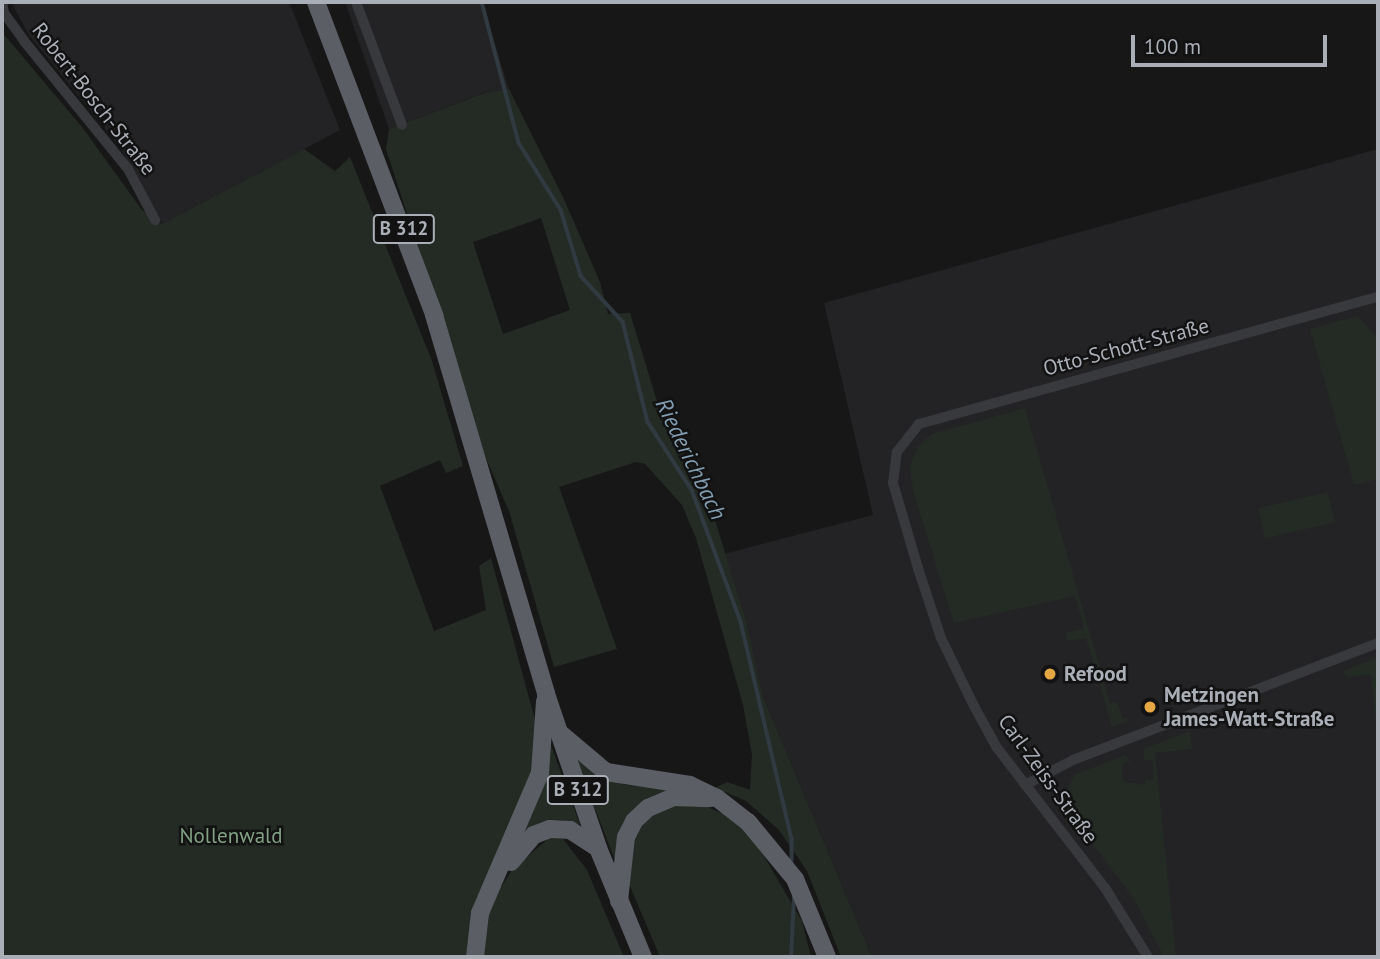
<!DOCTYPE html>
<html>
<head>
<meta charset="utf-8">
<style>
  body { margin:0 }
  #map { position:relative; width:1380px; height:959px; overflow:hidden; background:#171718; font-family:"PT Sans",sans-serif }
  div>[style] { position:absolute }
  .built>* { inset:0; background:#232325 }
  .green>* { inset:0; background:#232b24; transform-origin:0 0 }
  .stream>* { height:3.5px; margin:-1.75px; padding:0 1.75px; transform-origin:1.75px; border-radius:1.75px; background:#313a40 }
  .minor>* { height:10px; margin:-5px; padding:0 5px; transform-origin:5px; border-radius:5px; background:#38393d }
  .trunk>* { height:18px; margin:-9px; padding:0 9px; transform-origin:9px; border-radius:9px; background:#5c5e65 }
  .dots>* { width:19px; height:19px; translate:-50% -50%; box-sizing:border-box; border:4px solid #121213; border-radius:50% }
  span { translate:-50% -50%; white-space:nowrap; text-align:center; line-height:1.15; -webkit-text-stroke:5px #121213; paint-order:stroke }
  .shield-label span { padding:2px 5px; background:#121213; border:2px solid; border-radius:5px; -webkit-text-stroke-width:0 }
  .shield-label { font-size:19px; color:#aaafb7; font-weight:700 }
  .street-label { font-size:21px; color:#aaafb7 }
  .poi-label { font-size:21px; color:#aaafb7; font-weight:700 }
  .left { translate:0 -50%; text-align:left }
  .park-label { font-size:21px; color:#82a183 }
  .water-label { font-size:23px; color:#839db0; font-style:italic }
  .frame { position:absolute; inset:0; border:4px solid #aaafb7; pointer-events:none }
  .scale { position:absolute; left:1131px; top:35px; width:196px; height:32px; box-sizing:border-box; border:4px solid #aaafb7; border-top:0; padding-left:9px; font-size:21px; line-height:24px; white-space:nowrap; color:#aaafb7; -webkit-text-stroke:5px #121213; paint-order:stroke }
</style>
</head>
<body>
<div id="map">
  <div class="built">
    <div style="clip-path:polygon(11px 2px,289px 2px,340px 130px,162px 224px,119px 145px,29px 35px)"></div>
    <div style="clip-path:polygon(345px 2px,481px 2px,509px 89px,486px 92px,389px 129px)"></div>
    <div style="clip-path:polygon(1378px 149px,1378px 957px,872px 957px,762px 694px,724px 554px,873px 515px,824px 303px)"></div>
  </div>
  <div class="green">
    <div style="clip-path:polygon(2px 32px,82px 127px,142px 210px,162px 224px,304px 149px,335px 171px,350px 157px,432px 361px,463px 466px,446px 473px,440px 460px,380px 486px,434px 631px,486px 610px,479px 566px,491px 558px,538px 731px,535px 776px,472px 912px,466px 957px,2px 957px)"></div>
    <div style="clip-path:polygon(evenodd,509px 89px,564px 199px,600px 282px,608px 314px,630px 313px,663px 421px,704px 484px,746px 621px,762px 694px,872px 957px,841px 957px,807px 871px,779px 830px,746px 801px,715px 788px,727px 782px,750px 790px,752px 755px,743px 705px,696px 538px,682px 505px,645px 464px,636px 462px,559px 487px,617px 649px,554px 667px,509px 511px,486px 458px,386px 149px,389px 129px,487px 92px,509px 89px,541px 218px,570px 310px,503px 334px,473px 242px,541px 218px)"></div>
    <div style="clip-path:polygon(1358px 316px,1378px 339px,1378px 479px,1354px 485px,1310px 329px)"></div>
    <div style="clip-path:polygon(1025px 408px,1110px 703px,1117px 702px,1122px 717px,1130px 720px,1112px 727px,1086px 638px,1067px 641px,1065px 633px,1084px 628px,1075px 596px,954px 623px,913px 491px,910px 466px,918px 446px,932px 434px)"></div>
    <div style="left:1328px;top:492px;width:31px;height:72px;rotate:77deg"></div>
    <div style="clip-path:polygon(1378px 657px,1378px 741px,1371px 675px,1347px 677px,1343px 671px)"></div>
    <div style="clip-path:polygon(1190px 731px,1192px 749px,1155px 753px,1176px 957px,1164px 957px,1134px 899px,1065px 807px,1063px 795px,1076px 774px,1126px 755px,1130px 762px,1122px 763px,1122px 781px,1145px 785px,1145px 780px,1154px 779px,1152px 760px,1144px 760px,1143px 749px)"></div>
    <div style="clip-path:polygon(549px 740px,580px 825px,560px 820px,539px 823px,518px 840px,538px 800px)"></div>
    <div style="clip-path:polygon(582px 760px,603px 777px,625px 785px,674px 788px,661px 795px,616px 863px,577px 762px)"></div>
    <div style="clip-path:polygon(691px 801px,732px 817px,754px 839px,802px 921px,811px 957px,660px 957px,629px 884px,630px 838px,653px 811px)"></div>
    <div style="clip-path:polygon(549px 838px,563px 839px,587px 870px,624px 957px,482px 957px,488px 915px,499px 890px,513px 869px)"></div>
  </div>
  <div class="stream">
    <div style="left:482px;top:2px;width:146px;rotate:75.3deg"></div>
    <div style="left:519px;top:143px;width:79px;rotate:57.9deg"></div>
    <div style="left:561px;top:210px;width:69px;rotate:73.1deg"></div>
    <div style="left:581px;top:276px;width:62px;rotate:47.6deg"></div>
    <div style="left:623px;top:322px;width:103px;rotate:76deg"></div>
    <div style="left:648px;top:422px;width:81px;rotate:57.1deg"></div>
    <div style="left:692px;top:490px;width:141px;rotate:69.6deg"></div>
    <div style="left:741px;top:622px;width:223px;rotate:76.8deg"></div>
    <div style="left:792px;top:839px;width:25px;rotate:90deg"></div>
    <div style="left:791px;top:957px;width:60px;rotate:-87.1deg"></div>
  </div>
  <div class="minor">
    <div style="left:2px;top:2px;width:11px;rotate:80deg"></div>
    <div style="left:4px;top:13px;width:34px;rotate:54deg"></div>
    <div style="left:24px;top:41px;width:165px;rotate:50.9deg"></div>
    <div style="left:128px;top:169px;width:58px;rotate:62.1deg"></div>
    <div style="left:356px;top:2px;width:131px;rotate:69.5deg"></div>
    <div style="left:1025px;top:785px;width:54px;rotate:-27.5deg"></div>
    <div style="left:1073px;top:760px;width:327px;rotate:-21deg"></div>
    <div style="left:1148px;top:957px;width:81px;rotate:-121.9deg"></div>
    <div style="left:1105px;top:888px;width:177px;rotate:-127.6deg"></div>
    <div style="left:997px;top:748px;width:48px;rotate:-118.7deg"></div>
    <div style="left:974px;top:706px;width:76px;rotate:-115.9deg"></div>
    <div style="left:941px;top:638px;width:74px;rotate:-108.2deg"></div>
    <div style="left:918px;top:568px;width:89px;rotate:-106.4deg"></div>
    <div style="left:893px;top:483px;width:31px;rotate:-83deg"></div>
    <div style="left:897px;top:452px;width:36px;rotate:-52deg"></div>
    <div style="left:919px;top:424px;width:476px;rotate:-15.5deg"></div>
  </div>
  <div class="trunk">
    <div style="left:316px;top:2px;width:335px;rotate:69.3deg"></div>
    <div style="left:434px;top:315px;width:395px;rotate:73.5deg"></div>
    <div style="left:546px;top:694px;width:163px;rotate:71.3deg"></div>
    <div style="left:598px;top:848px;width:118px;rotate:67.6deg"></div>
    <div style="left:561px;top:734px;width:59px;rotate:40.2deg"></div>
    <div style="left:606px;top:772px;width:85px;rotate:8.8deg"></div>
    <div style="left:690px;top:785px;width:30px;rotate:26deg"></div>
    <div style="left:717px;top:798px;width:39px;rotate:38deg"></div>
    <div style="left:748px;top:822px;width:74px;rotate:50.5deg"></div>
    <div style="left:795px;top:879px;width:84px;rotate:67.7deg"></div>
    <div style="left:511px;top:862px;width:35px;rotate:-50deg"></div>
    <div style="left:534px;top:835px;width:17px;rotate:-21deg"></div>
    <div style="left:550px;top:829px;width:20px;rotate:3deg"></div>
    <div style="left:570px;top:830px;width:33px;rotate:33deg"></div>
    <div style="left:619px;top:901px;width:64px;rotate:-83.8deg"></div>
    <div style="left:626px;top:837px;width:18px;rotate:-63deg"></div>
    <div style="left:634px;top:821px;width:19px;rotate:-43deg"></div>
    <div style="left:648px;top:808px;width:28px;rotate:-23deg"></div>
    <div style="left:674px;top:797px;width:36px;rotate:2deg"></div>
    <div style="left:475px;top:957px;width:44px;rotate:-83.5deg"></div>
    <div style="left:480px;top:913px;width:152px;rotate:-66.8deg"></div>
    <div style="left:540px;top:773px;width:72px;rotate:-86deg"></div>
  </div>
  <div class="dots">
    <div style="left:1050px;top:674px;background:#e5a743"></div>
    <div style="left:1150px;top:707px;background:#e5a743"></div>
  </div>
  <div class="shield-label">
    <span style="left:404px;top:229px">B 312</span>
    <span style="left:578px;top:790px">B 312</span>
  </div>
  <div class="street-label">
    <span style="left:94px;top:99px;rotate:52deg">Robert-Bosch-Straße</span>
    <span style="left:1126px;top:347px;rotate:-15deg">Otto-Schott-Straße</span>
    <span style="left:1048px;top:779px;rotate:54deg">Carl-Zeiss-Straße</span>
  </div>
  <div class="poi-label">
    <span class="left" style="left:1064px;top:674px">Refood</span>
    <span class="left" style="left:1164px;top:707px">Metzingen<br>James-Watt-Straße</span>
  </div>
  <div class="park-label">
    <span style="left:231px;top:836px">Nollenwald</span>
  </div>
  <div class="water-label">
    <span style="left:691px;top:459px;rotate:64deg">Riederichbach</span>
  </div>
  <div class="frame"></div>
  <div class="scale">100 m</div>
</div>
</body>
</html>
